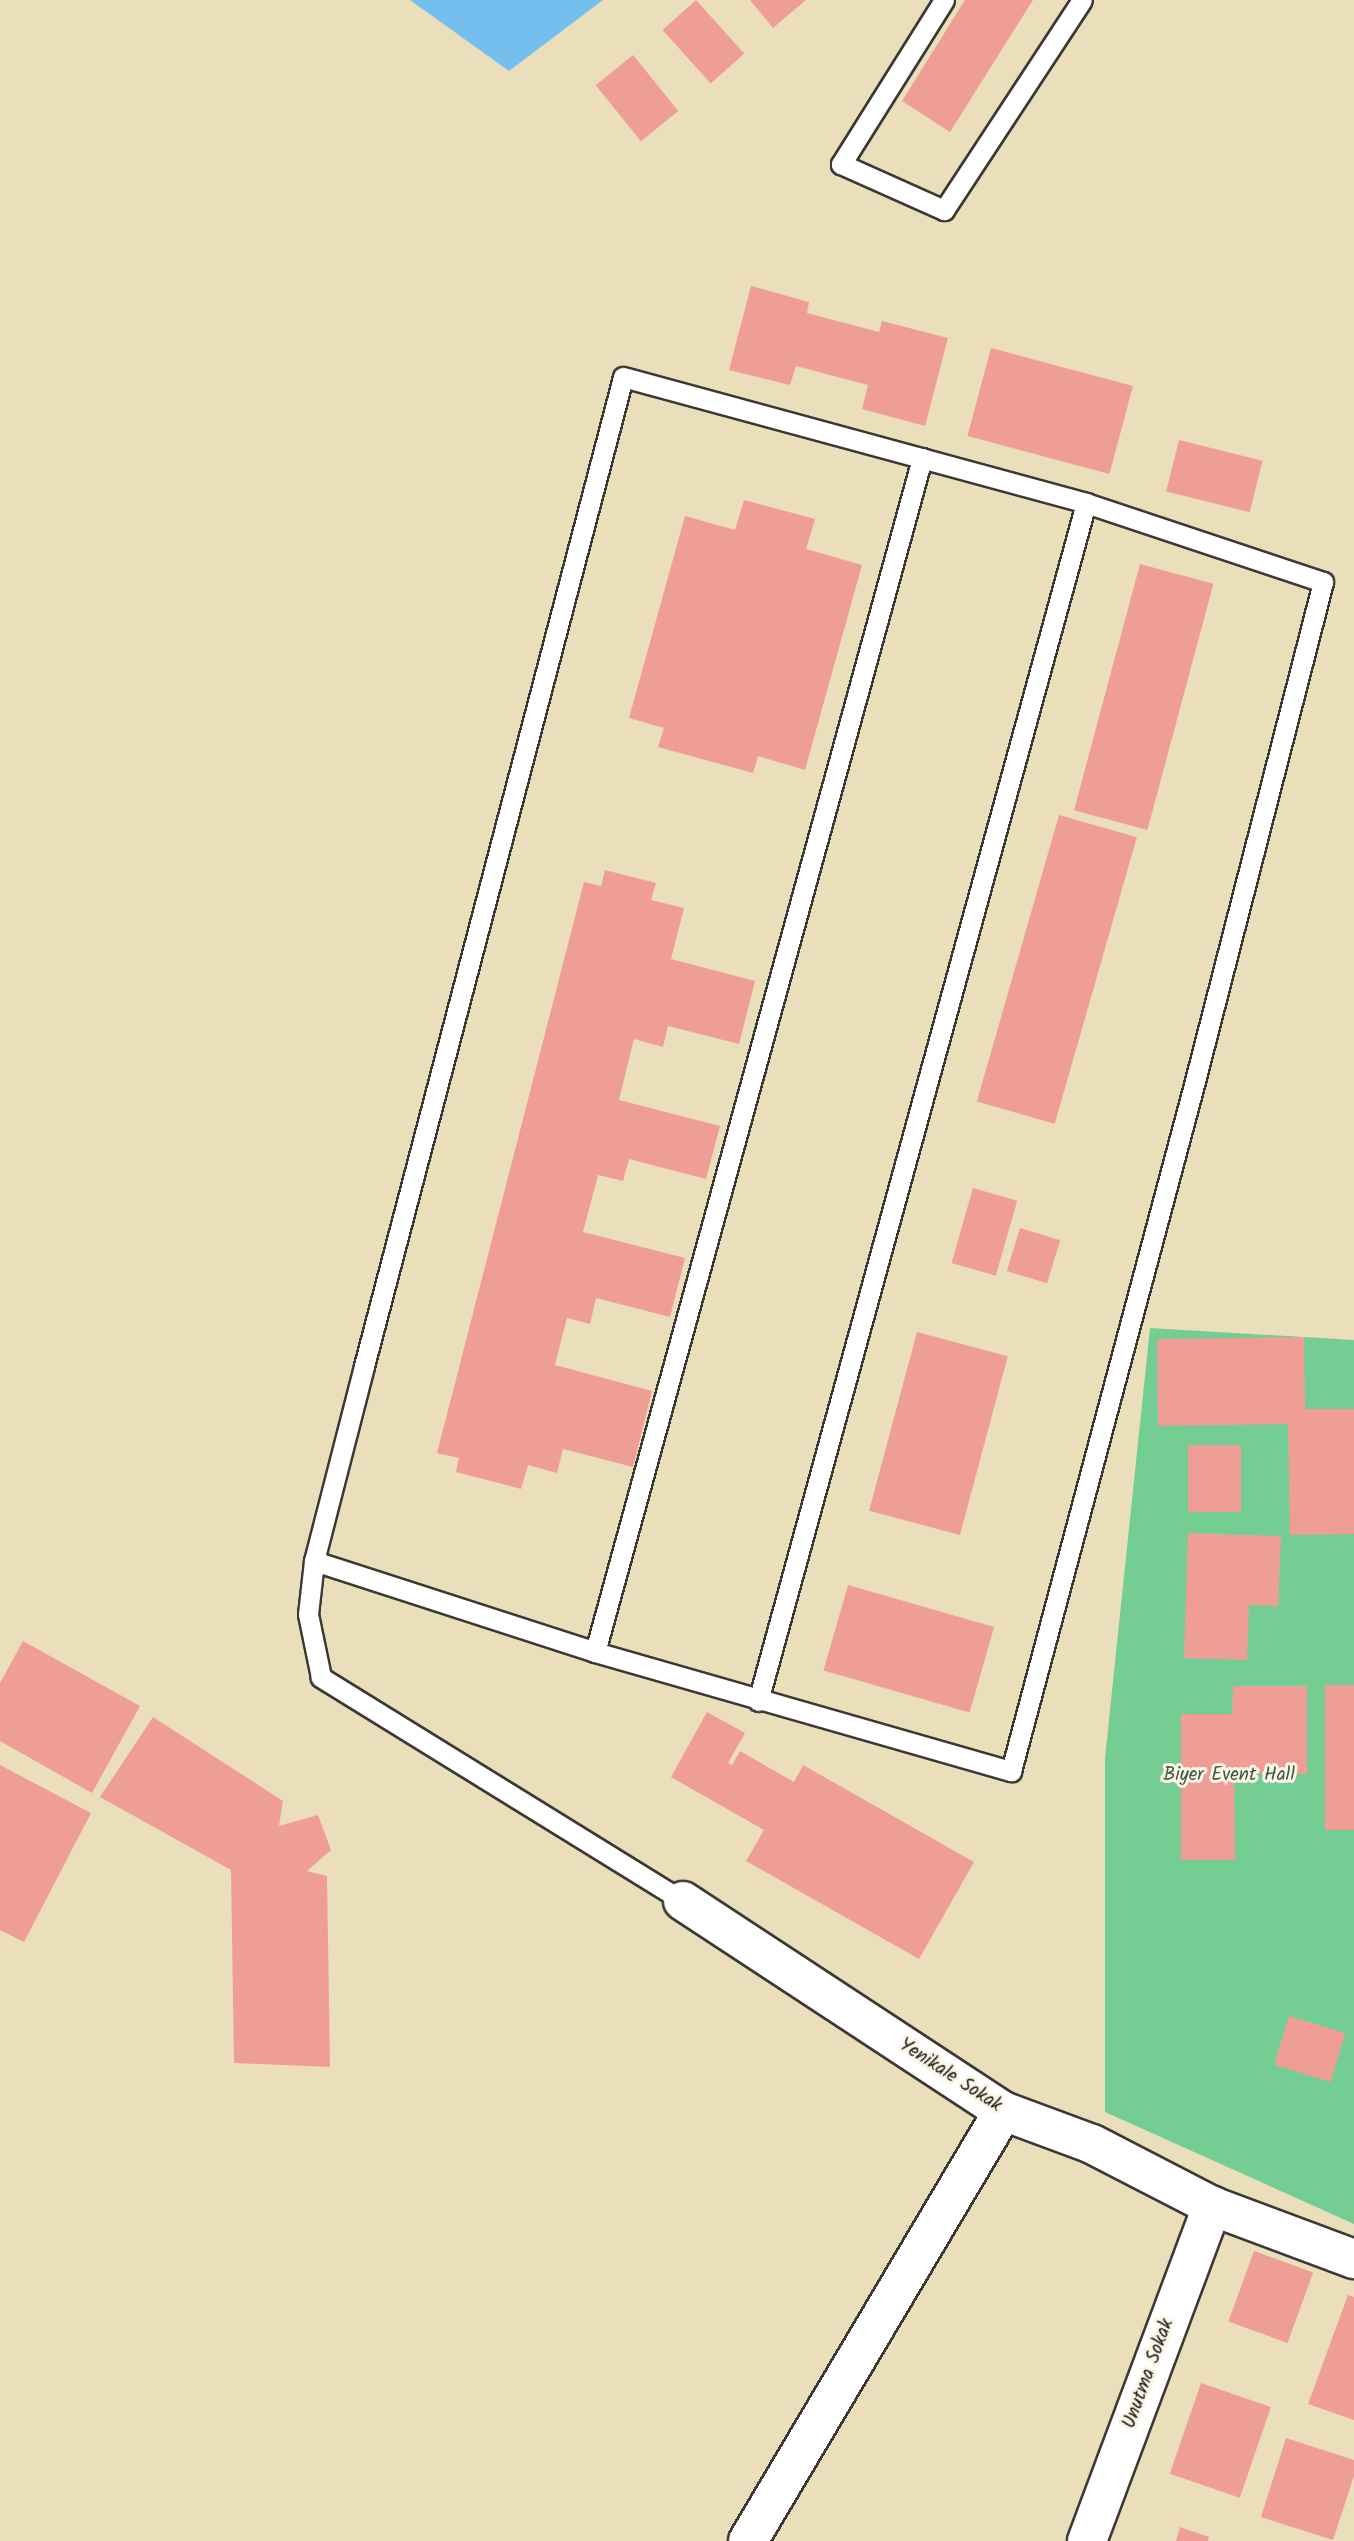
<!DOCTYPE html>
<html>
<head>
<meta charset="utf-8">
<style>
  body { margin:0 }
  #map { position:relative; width:1354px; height:2541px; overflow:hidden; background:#ebdebb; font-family:Kalam,sans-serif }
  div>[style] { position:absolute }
  .green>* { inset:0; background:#74ce94 }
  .water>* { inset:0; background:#75bfee }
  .building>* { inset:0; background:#ef9e95; transform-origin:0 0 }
  .roads { filter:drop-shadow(2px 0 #3b3934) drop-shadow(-2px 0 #3b3934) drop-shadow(0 2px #3b3934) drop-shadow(0 -2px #3b3934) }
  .lane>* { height:19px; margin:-9.5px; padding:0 9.5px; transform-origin:9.5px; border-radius:9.5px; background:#fff }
  .street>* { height:38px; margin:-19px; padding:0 19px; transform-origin:19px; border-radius:19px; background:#fff }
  span { translate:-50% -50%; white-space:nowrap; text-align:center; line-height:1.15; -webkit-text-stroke:6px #fcf5e5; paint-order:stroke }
  .park-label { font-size:19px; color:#3b5a46 }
  .street-label { font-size:19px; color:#1c1c1c }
</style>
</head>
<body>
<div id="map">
  <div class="green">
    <div style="clip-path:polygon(1150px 1328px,1354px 1340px,1354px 2224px,1105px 2112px,1105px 1758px)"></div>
  </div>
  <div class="water">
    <div style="clip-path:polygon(410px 0,603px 0,509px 71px)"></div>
  </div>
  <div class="building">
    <div style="left:696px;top:0;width:72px;height:45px;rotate:48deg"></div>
    <div style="clip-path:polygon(750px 0,806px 0,773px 28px)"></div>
    <div style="clip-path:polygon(965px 0,1033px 0,950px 132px,902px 101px)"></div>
    <div style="left:633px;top:55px;width:72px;height:48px;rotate:51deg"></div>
    <div style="clip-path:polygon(751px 286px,809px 302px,807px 313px,879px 332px,882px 321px,948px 338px,925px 426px,862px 409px,868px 385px,796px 366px,790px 385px,729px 370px)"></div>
    <div style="left:991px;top:348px;width:147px;height:91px;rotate:15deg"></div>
    <div style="left:1179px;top:440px;width:86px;height:53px;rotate:14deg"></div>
    <div style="clip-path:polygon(744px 500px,815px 519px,806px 549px,862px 565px,805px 770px,758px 756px,753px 773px,658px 747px,664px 728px,629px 718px,685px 516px,735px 530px)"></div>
    <div style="left:1140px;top:564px;width:76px;height:255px;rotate:15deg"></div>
    <div style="left:1059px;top:815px;width:81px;height:298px;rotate:16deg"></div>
    <div style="clip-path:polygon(605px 870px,656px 883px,651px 900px,684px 908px,671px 959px,755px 981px,739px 1044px,668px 1026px,663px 1047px,634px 1039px,619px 1100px,720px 1126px,706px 1179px,629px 1159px,623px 1181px,598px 1175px,583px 1232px,685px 1258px,670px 1317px,596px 1298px,590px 1324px,567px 1318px,555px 1365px,652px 1391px,633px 1467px,563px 1449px,557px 1473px,528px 1465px,521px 1489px,456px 1472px,459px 1458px,437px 1453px,584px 882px,601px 886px)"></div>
    <div style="left:973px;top:1188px;width:46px;height:78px;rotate:16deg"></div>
    <div style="left:1020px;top:1228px;width:42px;height:45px;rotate:17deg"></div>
    <div style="left:917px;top:1332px;width:94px;height:185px;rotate:15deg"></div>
    <div style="clip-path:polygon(1304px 1337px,1305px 1409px,1354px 1409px,1354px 1534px,1290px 1535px,1288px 1424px,1158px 1426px,1157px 1339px)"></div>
    <div style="left:1241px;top:1445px;width:67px;height:53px;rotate:90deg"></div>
    <div style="clip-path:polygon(1188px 1533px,1281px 1536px,1278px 1606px,1249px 1605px,1247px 1660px,1184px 1658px)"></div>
    <div style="left:848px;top:1585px;width:152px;height:89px;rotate:16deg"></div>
    <div style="clip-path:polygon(23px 1641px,140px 1706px,92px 1793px,0 1741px,0 1683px)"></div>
    <div style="left:1354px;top:1685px;width:145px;height:29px;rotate:90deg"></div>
    <div style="clip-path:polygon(1233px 1686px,1307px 1686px,1307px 1774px,1234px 1774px,1235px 1860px,1181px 1860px,1181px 1714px,1232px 1714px)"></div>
    <div style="clip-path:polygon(707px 1712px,745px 1733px,728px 1763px,732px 1765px,740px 1751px,794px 1782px,803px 1765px,974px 1862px,919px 1959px,746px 1861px,764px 1830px,671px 1777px)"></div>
    <div style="clip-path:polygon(153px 1717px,283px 1801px,279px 1826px,318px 1815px,331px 1850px,307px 1871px,327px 1876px,330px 2067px,234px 2063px,231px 1870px,100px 1797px)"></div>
    <div style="clip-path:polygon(0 1765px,91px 1813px,24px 1942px,0 1930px)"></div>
    <div style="left:1289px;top:2016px;width:59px;height:51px;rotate:17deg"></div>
    <div style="left:1254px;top:2251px;width:63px;height:75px;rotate:20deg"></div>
    <div style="clip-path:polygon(1348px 2295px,1354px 2297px,1354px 2420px,1308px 2404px)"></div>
    <div style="left:1201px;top:2383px;width:74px;height:96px;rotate:19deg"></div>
    <div style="clip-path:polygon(1286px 2438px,1354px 2460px,1354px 2476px,1333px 2540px,1261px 2517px)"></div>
    <div style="clip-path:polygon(1180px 2527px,1209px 2537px,1208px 2541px,1176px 2541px)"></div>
  </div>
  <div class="roads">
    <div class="lane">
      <div style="left:944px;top:0;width:194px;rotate:122.1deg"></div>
      <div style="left:841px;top:164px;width:113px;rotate:24.1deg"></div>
      <div style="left:944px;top:210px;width:251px;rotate:-56.7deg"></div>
      <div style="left:314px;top:1561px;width:295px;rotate:17.9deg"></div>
      <div style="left:595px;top:1652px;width:433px;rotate:16deg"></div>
      <div style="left:1011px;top:1771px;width:718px;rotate:-75.07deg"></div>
      <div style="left:1196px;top:1077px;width:511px;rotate:-75.61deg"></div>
      <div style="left:1323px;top:582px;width:250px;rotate:-161.6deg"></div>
      <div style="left:595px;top:1652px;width:1238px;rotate:-74.68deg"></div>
      <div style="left:683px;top:1901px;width:426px;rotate:-148.3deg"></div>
      <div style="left:321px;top:1677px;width:64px;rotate:-101.7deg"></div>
      <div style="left:308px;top:1614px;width:53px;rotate:-83.5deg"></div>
      <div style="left:314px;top:1561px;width:201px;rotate:-75.6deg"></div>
      <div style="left:364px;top:1366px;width:1022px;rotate:-75.32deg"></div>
      <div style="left:623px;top:377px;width:480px;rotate:15.2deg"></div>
      <div style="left:1086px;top:503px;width:1242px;rotate:105.31deg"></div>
    </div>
    <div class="street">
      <div style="left:683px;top:1901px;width:383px;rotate:33.3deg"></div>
      <div style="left:1003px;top:2111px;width:95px;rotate:20.3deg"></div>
      <div style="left:1092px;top:2144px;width:135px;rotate:27.3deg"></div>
      <div style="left:1212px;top:2206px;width:152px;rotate:20.5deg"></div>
      <div style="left:748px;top:2541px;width:500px;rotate:-59.3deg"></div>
      <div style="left:1087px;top:2541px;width:358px;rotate:-69.5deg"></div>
    </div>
  </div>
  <div class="park-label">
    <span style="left:1229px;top:1776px">Biyer Event Hall</span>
  </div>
  <div class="street-label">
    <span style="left:950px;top:2076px;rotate:33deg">Yenikale Sokak</span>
    <span style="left:1149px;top:2374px;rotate:-70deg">Unutma Sokak</span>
  </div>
</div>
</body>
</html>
